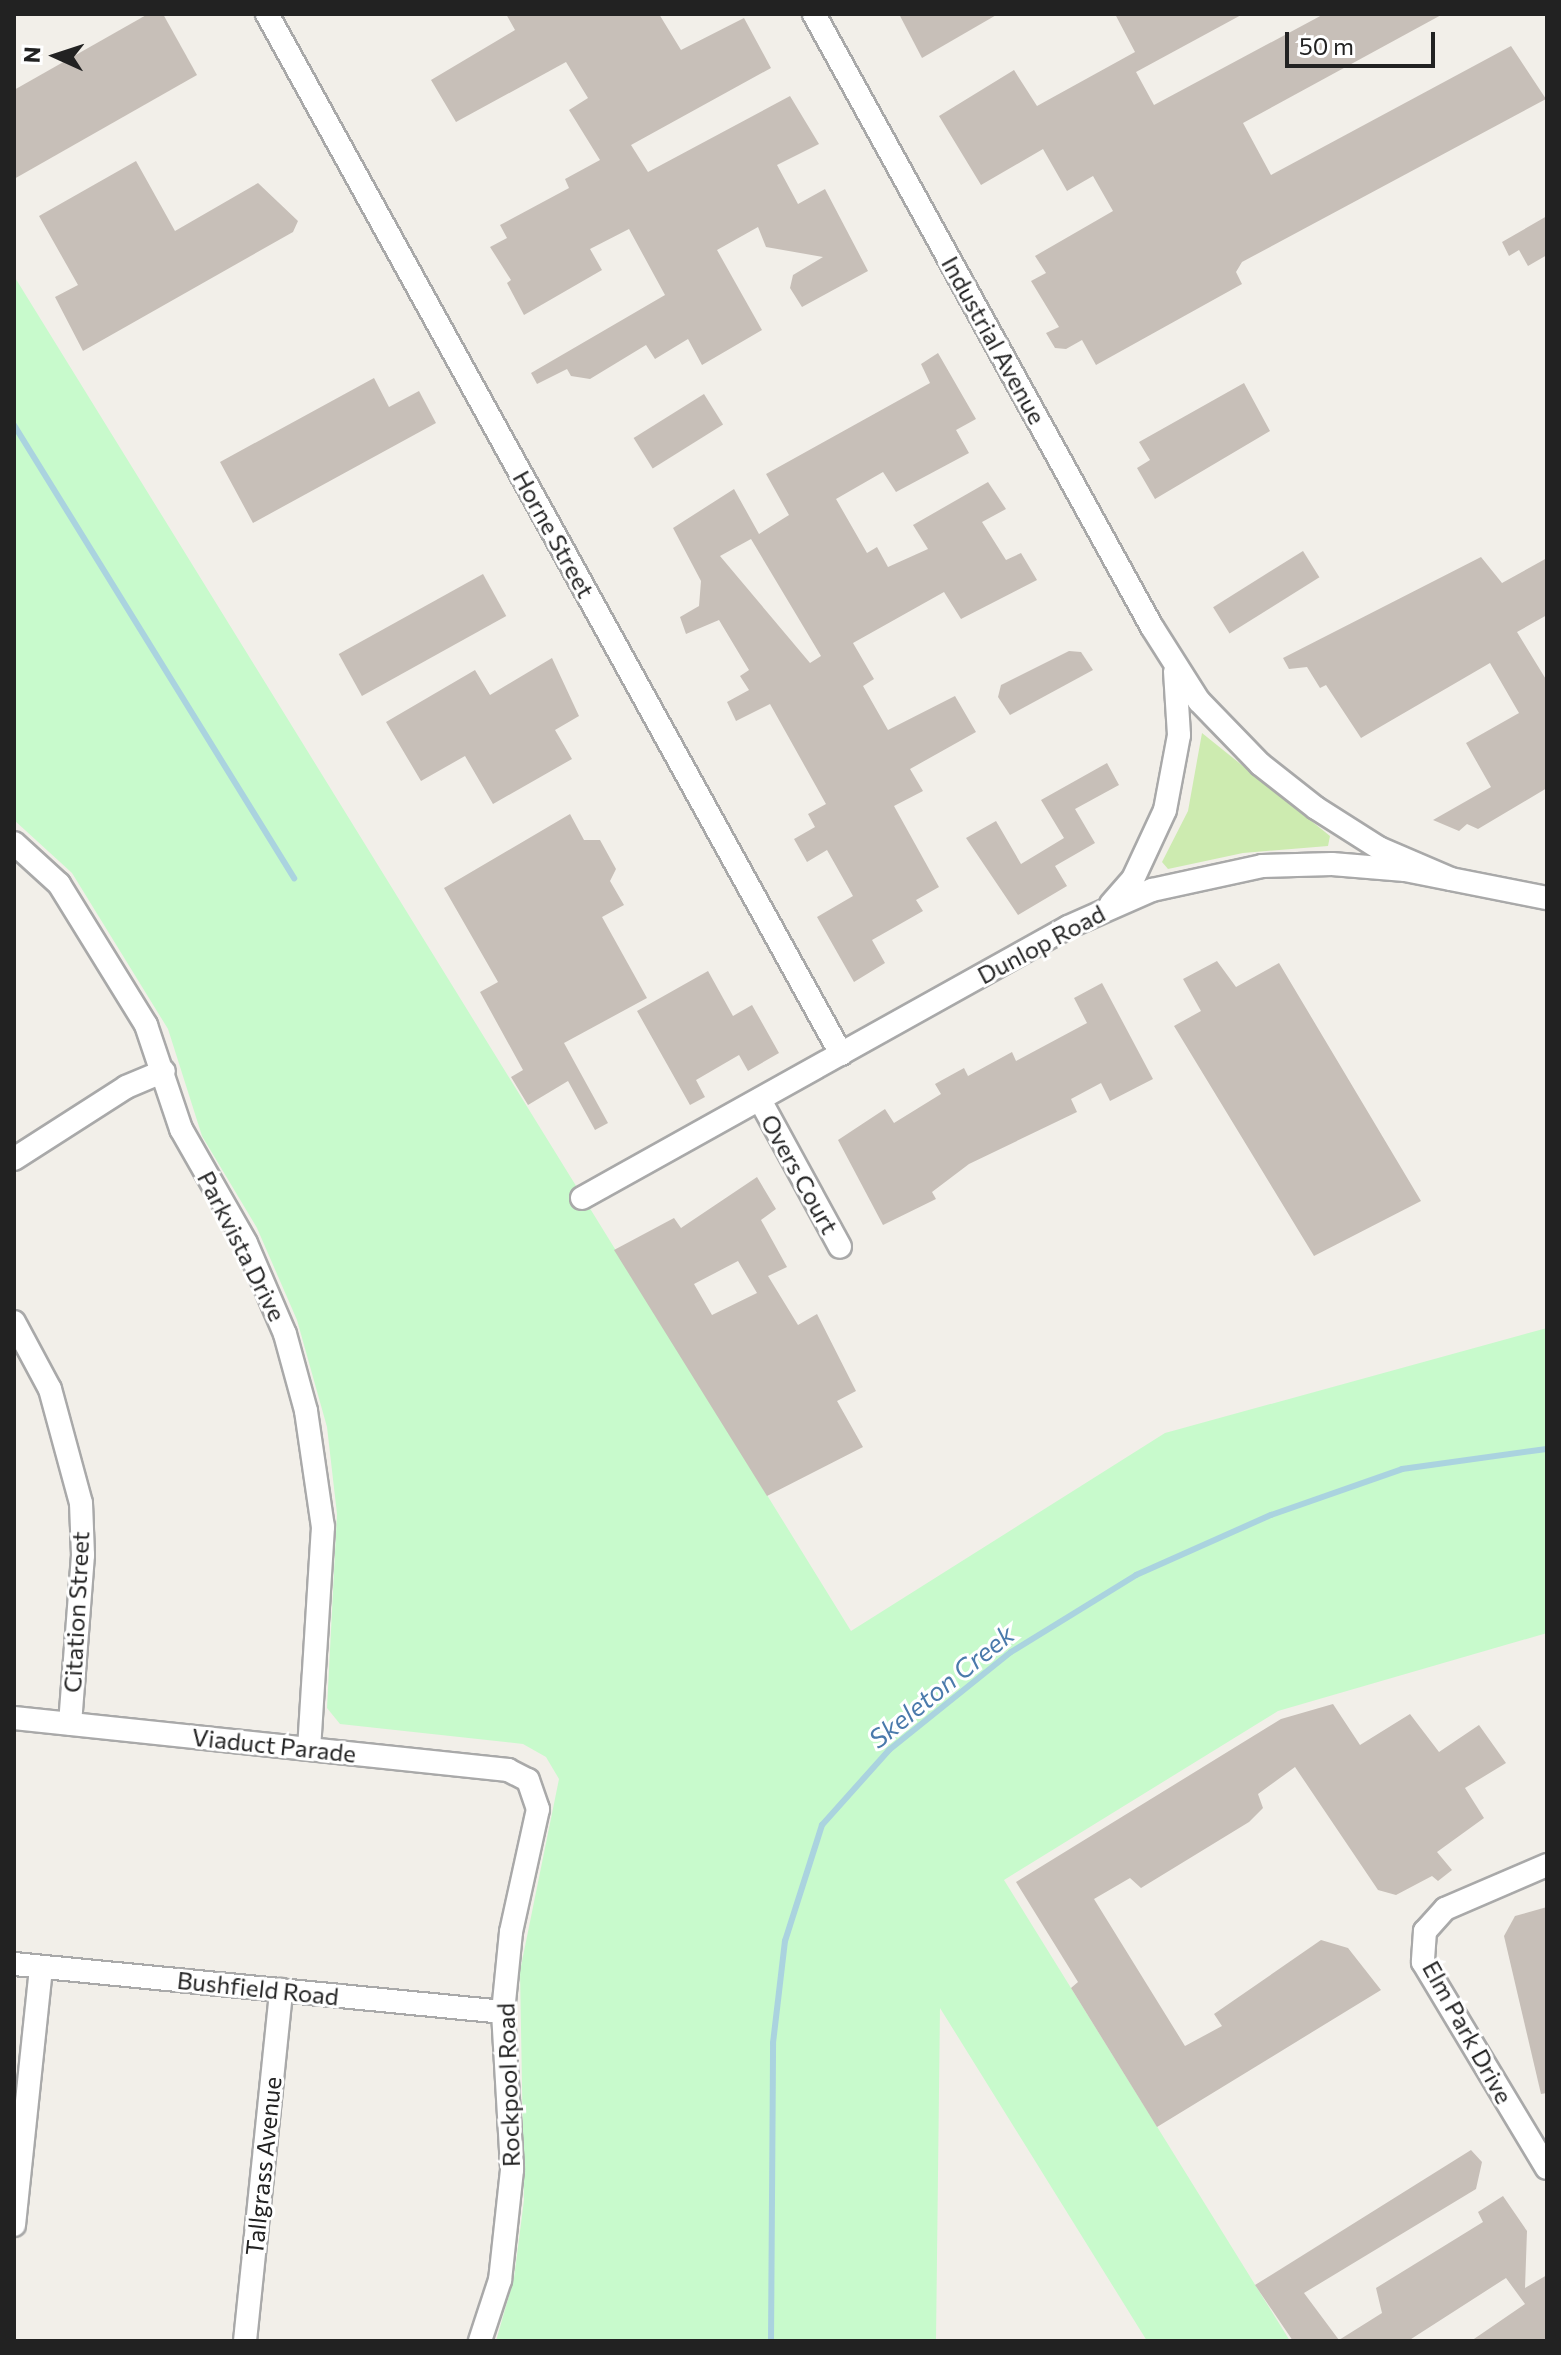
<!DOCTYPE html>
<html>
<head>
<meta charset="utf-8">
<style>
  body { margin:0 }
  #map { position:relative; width:1561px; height:2355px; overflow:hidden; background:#f2efe9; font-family:Commissioner,sans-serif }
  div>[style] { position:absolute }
  .grass>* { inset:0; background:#cdebb0 }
  .park>* { inset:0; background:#c8facc }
  .stream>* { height:6px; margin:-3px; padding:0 3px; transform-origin:3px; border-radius:3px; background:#aad3df }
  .building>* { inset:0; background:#c7bfb8; transform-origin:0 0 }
  .roads { filter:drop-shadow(2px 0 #a9a9a9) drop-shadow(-2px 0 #a9a9a9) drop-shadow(0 2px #a9a9a9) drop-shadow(0 -2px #a9a9a9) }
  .minor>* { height:22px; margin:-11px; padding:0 11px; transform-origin:11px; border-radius:11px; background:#fff }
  span { translate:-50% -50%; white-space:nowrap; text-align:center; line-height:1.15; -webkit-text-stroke:6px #fff; paint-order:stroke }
  .street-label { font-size:24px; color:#222 }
  .water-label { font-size:26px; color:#4a7aab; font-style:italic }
  .frame { position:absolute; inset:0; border:16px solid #222; pointer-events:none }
  .north { position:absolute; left:16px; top:16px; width:80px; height:80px; -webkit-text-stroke:6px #fff; paint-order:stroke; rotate:273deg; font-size:22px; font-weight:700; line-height:32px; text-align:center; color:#222 }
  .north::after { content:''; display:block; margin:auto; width:28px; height:36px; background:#222; clip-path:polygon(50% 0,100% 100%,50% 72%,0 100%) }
  .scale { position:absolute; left:1285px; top:32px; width:150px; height:36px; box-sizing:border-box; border:4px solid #222; border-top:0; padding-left:10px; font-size:24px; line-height:28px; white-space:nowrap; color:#222; -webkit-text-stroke:6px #fff; paint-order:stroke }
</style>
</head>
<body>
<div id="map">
  <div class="grass">
    <div style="clip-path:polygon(1202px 733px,1330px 836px,1328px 846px,1243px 853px,1168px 869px,1162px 862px,1188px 811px)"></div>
  </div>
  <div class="park">
    <div style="clip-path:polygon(14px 276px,851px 1631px,1165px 1433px,1547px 1328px,1547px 1633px,1278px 1711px,1004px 1880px,1290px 2341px,1147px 2341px,940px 2008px,936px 2341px,496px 2341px,514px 2278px,524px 2200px,520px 1971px,559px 1779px,546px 1757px,523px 1744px,340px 1724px,327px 1708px,337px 1514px,327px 1427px,297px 1320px,257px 1228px,202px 1136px,168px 1029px,72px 873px,14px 820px)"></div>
  </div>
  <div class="stream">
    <div style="left:14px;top:425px;width:533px;rotate:58.28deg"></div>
    <div style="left:771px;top:2341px;width:298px;rotate:-89.6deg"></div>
    <div style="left:773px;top:2043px;width:103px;rotate:-83.3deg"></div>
    <div style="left:785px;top:1941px;width:122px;rotate:-72.3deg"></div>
    <div style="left:822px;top:1825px;width:101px;rotate:-48.2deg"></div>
    <div style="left:889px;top:1750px;width:156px;rotate:-38.8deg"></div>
    <div style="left:1011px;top:1652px;width:147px;rotate:-31.6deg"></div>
    <div style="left:1136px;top:1575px;width:148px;rotate:-24deg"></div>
    <div style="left:1271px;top:1515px;width:139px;rotate:-19.3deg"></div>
    <div style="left:1402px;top:1469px;width:146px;rotate:-7.9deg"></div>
  </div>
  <div class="building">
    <div style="clip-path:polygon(148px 14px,163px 14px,197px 75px,14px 179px,14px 90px)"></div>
    <div style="clip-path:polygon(506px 14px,659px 14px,681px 50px,744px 18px,771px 68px,631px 145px,648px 172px,790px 96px,819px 144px,777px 165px,798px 204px,825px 189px,868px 271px,802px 307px,790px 288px,793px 275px,823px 257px,766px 247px,758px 227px,717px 250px,762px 330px,702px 365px,688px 339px,655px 359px,646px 345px,590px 379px,571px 376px,567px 369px,537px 384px,531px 373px,665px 295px,629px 229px,590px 249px,602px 270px,524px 315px,507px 283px,511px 280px,490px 247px,507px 238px,500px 225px,569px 188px,565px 179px,600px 160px,569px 110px,588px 98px,566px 62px,456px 122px,431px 80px,515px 30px)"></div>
    <div style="clip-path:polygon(899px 14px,998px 14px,922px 58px)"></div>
    <div style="clip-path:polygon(1115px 14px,1243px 14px,1136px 72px,1154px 105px,1324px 14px,1443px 14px,1243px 123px,1271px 175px,1511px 46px,1546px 99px,1242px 262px,1236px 272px,1242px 284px,1096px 365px,1082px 340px,1066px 349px,1055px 348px,1046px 333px,1059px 327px,1031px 281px,1046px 273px,1035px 256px,1113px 211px,1093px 176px,1067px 191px,1043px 149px,981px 185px,939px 116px,1014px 70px,1037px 106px,1135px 52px)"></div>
    <div style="clip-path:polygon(136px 161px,175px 231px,258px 183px,298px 221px,293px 232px,83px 351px,55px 297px,78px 285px,39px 216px)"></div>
    <div style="clip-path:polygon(1547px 216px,1547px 255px,1528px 266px,1519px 250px,1509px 256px,1502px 242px)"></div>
    <div style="clip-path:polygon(evenodd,938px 353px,976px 419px,956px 430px,969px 453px,896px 492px,883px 472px,836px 499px,867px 553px,877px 547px,888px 567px,928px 549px,913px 525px,988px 482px,1006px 509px,982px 522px,1006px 560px,1021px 553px,1037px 580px,961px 619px,944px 592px,853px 643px,874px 679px,863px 686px,888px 730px,955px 696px,976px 732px,910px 769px,923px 791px,894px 806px,939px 887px,916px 900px,923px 911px,872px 940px,885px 963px,854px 982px,817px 917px,853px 896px,827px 850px,807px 862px,794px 839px,815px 827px,808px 814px,826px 804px,770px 704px,736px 721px,727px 702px,749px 690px,740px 676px,749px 670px,719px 620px,686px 634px,680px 617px,699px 606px,701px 581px,673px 528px,734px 489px,759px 534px,789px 515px,766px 474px,930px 383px,921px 364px,938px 353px,751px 539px,821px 656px,810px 663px,720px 556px,751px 539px)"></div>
    <div style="clip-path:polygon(374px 378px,389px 407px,419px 391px,436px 423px,253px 523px,220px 462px)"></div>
    <div style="clip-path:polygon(1244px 383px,1270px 431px,1155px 499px,1137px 468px,1150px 460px,1139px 442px)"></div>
    <div style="left:704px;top:394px;width:36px;height:83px;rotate:58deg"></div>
    <div style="left:1303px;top:551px;width:31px;height:106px;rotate:58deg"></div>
    <div style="clip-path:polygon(1481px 557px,1502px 583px,1547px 558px,1547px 615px,1517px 632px,1547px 681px,1547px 788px,1478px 829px,1467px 824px,1459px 831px,1433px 820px,1491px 787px,1466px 743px,1519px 713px,1490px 663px,1361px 738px,1326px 685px,1320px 688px,1307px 667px,1289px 669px,1283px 658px)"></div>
    <div style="left:483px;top:574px;width:48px;height:165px;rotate:61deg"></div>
    <div style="clip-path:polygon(1069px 651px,1081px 652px,1093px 670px,1010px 715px,998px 697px,1001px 685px)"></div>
    <div style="clip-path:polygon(552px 658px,579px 716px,555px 730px,572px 759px,493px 804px,465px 756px,421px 781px,386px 722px,475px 670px,490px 695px)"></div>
    <div style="clip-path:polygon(1107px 763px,1119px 785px,1075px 809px,1095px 843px,1055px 866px,1067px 886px,1018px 915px,966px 838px,996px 821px,1021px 864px,1064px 838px,1041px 800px)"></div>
    <div style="clip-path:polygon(570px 814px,584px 840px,600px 840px,616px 869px,610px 881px,624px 905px,602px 917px,647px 998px,564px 1043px,608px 1123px,595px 1130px,568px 1081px,528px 1105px,511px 1077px,523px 1070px,480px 992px,498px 982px,444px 888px)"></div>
    <div style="clip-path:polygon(1217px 961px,1236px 987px,1279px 963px,1421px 1201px,1314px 1256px,1174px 1026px,1201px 1011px,1183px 979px)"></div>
    <div style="clip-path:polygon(708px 971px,733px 1016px,752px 1005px,779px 1053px,748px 1071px,739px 1055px,696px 1080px,705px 1097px,690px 1105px,637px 1011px)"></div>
    <div style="clip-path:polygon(1102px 983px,1153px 1079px,1110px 1101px,1101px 1083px,1071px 1099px,1077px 1112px,969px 1164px,932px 1192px,936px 1199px,883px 1225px,838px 1140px,885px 1109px,894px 1123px,941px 1094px,935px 1084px,964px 1068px,968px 1076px,1012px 1052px,1016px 1061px,1087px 1023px,1074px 998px)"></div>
    <div style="clip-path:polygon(evenodd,757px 1177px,776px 1209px,761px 1220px,787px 1267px,768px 1276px,798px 1325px,817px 1314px,856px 1391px,837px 1401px,863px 1447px,767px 1496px,614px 1250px,674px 1218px,681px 1228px,757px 1177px,738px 1261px,757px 1293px,712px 1315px,694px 1284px,738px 1261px)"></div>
    <div style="clip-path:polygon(1333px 1704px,1360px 1745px,1410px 1714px,1439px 1752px,1479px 1725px,1506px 1763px,1465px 1788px,1484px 1818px,1437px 1852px,1452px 1870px,1438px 1881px,1432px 1876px,1396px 1895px,1378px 1890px,1295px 1767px,1258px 1794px,1263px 1808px,1249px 1822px,1141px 1888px,1130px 1878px,1094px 1899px,1185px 2046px,1222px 2026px,1214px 2014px,1321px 1940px,1348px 1948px,1381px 1990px,1157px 2127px,1071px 1988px,1078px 1982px,1016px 1882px,1281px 1719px)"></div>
    <div style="clip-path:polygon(1547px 1907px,1547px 2093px,1541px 2094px,1504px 1936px,1515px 1916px)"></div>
    <div style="clip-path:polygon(1471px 2150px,1482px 2162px,1476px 2189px,1304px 2293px,1339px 2340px,1382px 2313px,1376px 2288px,1483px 2222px,1478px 2212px,1503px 2196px,1527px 2231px,1525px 2288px,1547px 2275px,1547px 2341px,1471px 2341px,1525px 2304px,1506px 2278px,1408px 2341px,1293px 2341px,1255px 2285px)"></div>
  </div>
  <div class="roads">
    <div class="minor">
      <div style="left:267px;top:14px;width:1188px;rotate:61.1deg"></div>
      <div style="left:814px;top:14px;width:700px;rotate:61.13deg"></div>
      <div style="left:1152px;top:627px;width:88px;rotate:57.6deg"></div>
      <div style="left:1199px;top:701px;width:88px;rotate:45.9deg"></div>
      <div style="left:1260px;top:764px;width:71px;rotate:38.2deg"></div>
      <div style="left:1316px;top:808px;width:75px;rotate:32.4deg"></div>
      <div style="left:1379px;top:848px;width:78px;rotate:23.3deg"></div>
      <div style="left:14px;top:843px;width:61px;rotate:42.3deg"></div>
      <div style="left:59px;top:884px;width:166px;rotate:58.3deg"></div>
      <div style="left:146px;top:1025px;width:110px;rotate:71.4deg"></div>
      <div style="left:181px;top:1129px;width:131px;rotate:60.3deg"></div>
      <div style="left:246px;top:1243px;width:99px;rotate:66.8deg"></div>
      <div style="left:285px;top:1334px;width:80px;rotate:74.7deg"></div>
      <div style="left:306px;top:1411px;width:117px;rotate:81.7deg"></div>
      <div style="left:323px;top:1527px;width:222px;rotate:93.6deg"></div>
      <div style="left:1111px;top:904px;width:33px;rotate:-49deg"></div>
      <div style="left:1133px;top:879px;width:76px;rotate:-65.1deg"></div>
      <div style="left:1165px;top:810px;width:76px;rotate:-79.4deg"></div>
      <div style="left:1179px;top:735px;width:63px;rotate:-93.6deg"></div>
      <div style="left:760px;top:1100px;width:167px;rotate:61.4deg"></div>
      <div style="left:14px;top:1159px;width:133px;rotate:-32.7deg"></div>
      <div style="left:126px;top:1087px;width:41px;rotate:-22.8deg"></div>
      <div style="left:582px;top:1198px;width:556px;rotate:-29.14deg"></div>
      <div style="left:1068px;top:927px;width:92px;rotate:-23.8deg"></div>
      <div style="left:1152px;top:890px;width:113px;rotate:-12.3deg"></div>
      <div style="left:1262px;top:866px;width:70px;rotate:-1.6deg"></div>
      <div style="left:1332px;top:864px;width:73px;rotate:4.7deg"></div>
      <div style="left:1405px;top:870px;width:145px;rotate:11.2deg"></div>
      <div style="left:14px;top:1322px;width:76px;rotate:61.8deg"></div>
      <div style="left:50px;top:1389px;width:118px;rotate:74.8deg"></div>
      <div style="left:81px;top:1503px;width:52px;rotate:87.8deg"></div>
      <div style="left:83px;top:1555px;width:169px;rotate:94.4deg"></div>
      <div style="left:14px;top:1718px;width:497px;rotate:6deg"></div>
      <div style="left:508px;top:1770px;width:22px;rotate:27deg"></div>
      <div style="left:528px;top:1780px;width:31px;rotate:71deg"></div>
      <div style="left:538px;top:1809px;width:126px;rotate:102.4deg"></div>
      <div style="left:511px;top:1932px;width:80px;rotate:95.7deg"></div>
      <div style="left:503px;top:2012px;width:158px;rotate:86.7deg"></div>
      <div style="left:512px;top:2170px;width:111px;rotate:96.2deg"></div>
      <div style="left:500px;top:2280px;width:64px;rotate:108.2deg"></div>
      <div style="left:1547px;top:1865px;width:111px;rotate:156.7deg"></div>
      <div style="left:1445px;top:1909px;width:30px;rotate:132deg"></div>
      <div style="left:1425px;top:1931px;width:31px;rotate:94deg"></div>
      <div style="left:1423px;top:1962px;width:240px;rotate:59deg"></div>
      <div style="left:14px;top:1964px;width:491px;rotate:5.6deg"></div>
      <div style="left:14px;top:2225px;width:259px;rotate:-84deg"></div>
      <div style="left:245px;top:2341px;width:353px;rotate:-84.1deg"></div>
    </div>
  </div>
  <div class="street-label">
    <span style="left:994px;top:340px;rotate:61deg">Industrial Avenue</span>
    <span style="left:554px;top:534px;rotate:61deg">Horne Street</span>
    <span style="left:1041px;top:944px;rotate:-28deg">Dunlop Road</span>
    <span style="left:800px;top:1174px;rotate:61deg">Overs Court</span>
    <span style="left:242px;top:1246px;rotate:63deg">Parkvista Drive</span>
    <span style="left:76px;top:1612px;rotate:-87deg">Citation Street</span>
    <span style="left:274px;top:1745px;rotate:6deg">Viaduct Parade</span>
    <span style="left:258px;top:1988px;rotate:6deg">Bushfield Road</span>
    <span style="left:1468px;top:2032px;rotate:61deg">Elm Park Drive</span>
    <span style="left:508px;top:2085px;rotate:-92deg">Rockpool Road</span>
    <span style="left:263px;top:2166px;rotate:-84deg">Tallgrass Avenue</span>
  </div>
  <div class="water-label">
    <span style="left:941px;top:1686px;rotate:-39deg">Skeleton Creek</span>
  </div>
  <div class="frame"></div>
  <div class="north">N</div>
  <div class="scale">50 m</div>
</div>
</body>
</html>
